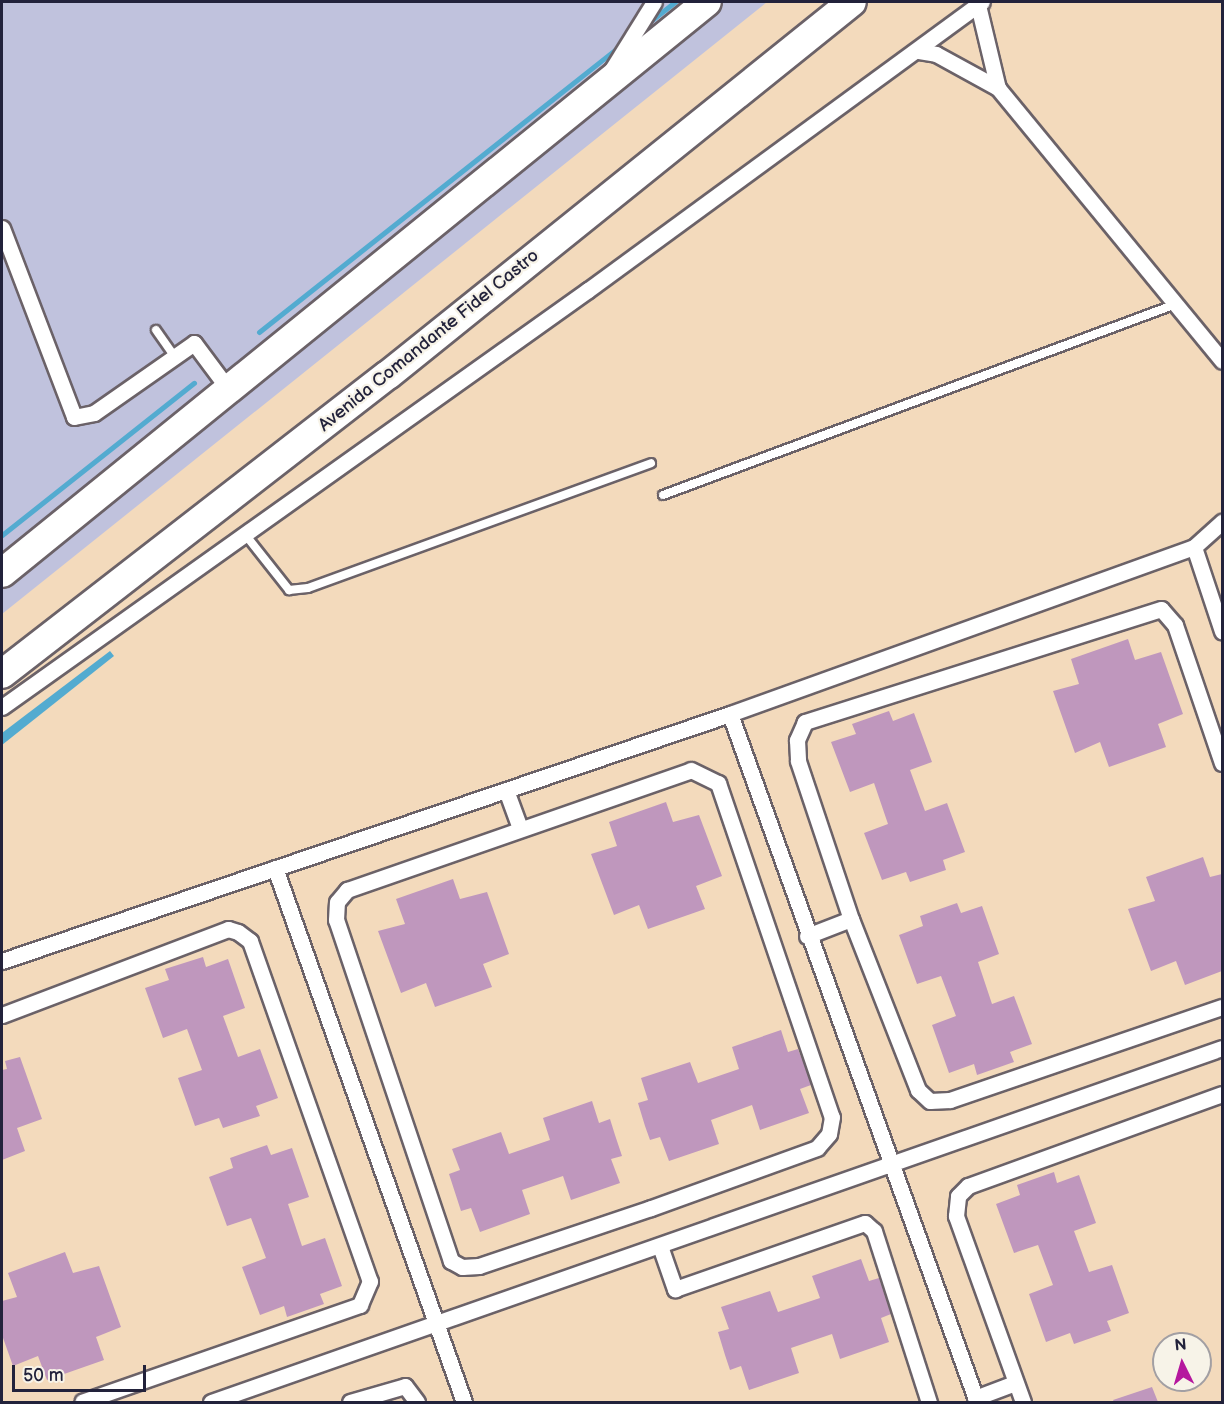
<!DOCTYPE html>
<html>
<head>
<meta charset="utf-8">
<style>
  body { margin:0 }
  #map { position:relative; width:1224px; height:1404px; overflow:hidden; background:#f3dabc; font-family:"Balsamiq Sans",sans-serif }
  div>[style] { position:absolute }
  .industrial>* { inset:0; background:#c0c2dd }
  .water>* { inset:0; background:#53abd0 }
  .stream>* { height:5px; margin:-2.5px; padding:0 2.5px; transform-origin:2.5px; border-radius:2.5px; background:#53abd0 }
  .building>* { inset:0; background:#bf97bd }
  .roads { filter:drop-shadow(2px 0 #6b6268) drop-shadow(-2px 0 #6b6268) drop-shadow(0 2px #6b6268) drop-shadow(0 -2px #6b6268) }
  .service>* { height:8px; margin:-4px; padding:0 4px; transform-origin:4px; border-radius:4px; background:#fff }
  .minor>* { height:15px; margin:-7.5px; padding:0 7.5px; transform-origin:7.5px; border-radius:7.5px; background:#fff }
  .motorway>* { height:28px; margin:-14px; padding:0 14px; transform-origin:14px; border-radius:14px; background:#fff }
  span { translate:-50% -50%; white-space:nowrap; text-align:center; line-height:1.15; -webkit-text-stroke:4.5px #f7f3e8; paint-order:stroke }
  .street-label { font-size:18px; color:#22223b }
  .frame { position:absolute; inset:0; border:3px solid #22223b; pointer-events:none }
  .north { position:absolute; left:1152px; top:1332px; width:60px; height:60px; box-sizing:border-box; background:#f7f3e8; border:2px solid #a29fa3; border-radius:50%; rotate:355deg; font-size:16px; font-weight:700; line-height:24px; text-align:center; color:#22223b }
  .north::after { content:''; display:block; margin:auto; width:21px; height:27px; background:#b5179e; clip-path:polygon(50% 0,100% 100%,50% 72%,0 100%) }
  .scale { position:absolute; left:12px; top:1365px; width:134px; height:27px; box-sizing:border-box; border:3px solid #22223b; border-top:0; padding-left:8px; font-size:18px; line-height:21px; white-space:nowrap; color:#22223b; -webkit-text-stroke:4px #f7f3e8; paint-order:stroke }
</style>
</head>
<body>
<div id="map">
  <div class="industrial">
    <div style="clip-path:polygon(2px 2px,767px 2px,2px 614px)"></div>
  </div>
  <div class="water">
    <div style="clip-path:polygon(110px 651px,114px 656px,2px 745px,2px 733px)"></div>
  </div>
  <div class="stream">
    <div style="left:648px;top:23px;width:34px;rotate:-38deg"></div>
    <div style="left:259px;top:332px;width:463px;rotate:-38.4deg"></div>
    <div style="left:2px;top:535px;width:245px;rotate:-38.4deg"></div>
  </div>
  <div class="building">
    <div style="clip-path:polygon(1128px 639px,1135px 660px,1161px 652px,1183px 714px,1158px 724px,1166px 747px,1109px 767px,1100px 742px,1075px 753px,1053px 691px,1079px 684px,1071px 659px)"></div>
    <div style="clip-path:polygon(889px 711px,893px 721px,914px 713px,932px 762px,910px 770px,925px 811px,947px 803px,965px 852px,943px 860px,946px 870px,910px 882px,906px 872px,882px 880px,864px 833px,888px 824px,874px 783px,850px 792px,831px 742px,856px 734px,852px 724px)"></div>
    <div style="clip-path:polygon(666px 802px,673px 822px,699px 815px,722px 876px,696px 886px,705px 909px,648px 929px,639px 905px,614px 915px,591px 854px,617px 846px,609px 822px)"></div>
    <div style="clip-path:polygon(1203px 857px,1210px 877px,1222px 874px,1222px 971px,1185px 985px,1176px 961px,1151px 971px,1128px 909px,1155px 901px,1146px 877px)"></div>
    <div style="clip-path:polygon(453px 879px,460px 899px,487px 892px,509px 954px,483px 964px,492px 987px,435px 1007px,426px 983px,401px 993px,378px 931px,405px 924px,396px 899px)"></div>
    <div style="clip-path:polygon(957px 903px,961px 913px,982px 906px,999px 954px,978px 962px,992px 1004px,1014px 996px,1032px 1044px,1010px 1052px,1014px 1062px,977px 1075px,974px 1064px,949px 1073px,932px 1025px,956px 1016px,941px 976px,917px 984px,899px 935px,923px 926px,920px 916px)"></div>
    <div style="clip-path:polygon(203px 957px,206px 967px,228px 959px,245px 1008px,223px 1016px,238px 1057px,260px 1049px,278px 1098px,256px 1106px,260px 1116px,223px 1128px,219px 1118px,195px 1126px,178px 1078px,202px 1070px,187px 1029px,163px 1038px,145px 988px,169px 980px,165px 969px)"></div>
    <div style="clip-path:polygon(781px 1030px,788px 1052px,798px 1049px,804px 1064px,811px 1085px,800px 1089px,809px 1113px,760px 1130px,752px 1105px,711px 1120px,719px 1144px,669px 1161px,660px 1137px,650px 1140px,645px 1126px,638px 1103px,648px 1100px,641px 1078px,690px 1062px,698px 1083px,739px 1069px,732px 1047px)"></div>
    <div style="clip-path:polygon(20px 1057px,42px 1119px,17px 1128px,25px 1151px,2px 1160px,2px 1070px,7px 1069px,5px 1061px)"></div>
    <div style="clip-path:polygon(592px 1101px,599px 1123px,610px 1119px,615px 1135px,622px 1156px,611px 1159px,620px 1183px,571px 1200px,563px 1176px,522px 1190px,530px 1214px,480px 1232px,471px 1208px,461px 1211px,449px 1174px,460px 1170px,452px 1149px,501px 1132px,509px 1154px,550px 1140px,543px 1118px)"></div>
    <div style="clip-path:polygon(267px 1145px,271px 1155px,292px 1148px,309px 1197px,288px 1204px,302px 1246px,325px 1238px,342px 1286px,320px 1294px,324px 1304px,287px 1317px,284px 1306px,260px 1315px,242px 1267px,266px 1258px,251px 1218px,227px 1226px,209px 1177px,233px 1168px,230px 1158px)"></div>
    <div style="clip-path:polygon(1054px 1172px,1057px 1183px,1079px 1175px,1096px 1223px,1074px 1231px,1089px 1272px,1112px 1265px,1129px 1313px,1107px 1321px,1111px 1331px,1074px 1344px,1070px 1333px,1046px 1342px,1029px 1294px,1053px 1285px,1038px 1245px,1014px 1253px,996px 1204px,1020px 1195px,1017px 1185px)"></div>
    <div style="clip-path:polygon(65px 1252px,73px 1273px,99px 1266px,121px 1327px,96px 1337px,104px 1360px,47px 1380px,38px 1356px,13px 1366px,2px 1335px,2px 1301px,17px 1297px,8px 1273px)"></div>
    <div style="clip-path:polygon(861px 1259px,869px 1281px,879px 1278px,891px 1314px,881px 1318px,889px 1342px,840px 1359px,832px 1334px,791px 1348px,799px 1373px,749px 1390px,741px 1366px,730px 1370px,725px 1355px,718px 1332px,729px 1329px,721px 1307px,770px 1291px,778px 1312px,820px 1298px,812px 1276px)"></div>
    <div style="clip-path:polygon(1152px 1387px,1158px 1402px,1114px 1402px,1113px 1400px)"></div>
  </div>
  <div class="roads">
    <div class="service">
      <div style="left:156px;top:330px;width:33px;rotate:55deg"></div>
      <div style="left:663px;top:495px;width:547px;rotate:-20.42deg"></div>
      <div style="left:244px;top:533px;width:73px;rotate:51.7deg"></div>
      <div style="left:289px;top:590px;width:19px;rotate:-6deg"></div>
      <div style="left:308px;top:588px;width:365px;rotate:-20deg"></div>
    </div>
    <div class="minor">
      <div style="left:978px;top:5px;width:85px;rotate:76.5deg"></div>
      <div style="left:919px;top:51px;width:17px;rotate:10deg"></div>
      <div style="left:936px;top:54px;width:71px;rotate:28.7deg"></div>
      <div style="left:998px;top:88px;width:353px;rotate:50.6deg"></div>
      <div style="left:611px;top:71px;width:81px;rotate:-58.1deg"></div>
      <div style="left:2px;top:228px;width:202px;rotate:69.1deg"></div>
      <div style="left:74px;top:417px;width:20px;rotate:-11deg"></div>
      <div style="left:94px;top:413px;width:122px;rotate:-35deg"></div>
      <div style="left:194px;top:343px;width:59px;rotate:53.3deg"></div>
      <div style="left:1194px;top:547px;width:89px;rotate:71.6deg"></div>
      <div style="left:2px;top:707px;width:719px;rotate:-35.44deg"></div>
      <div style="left:588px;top:290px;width:488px;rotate:-36.2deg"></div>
      <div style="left:730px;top:714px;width:731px;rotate:70.25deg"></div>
      <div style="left:1222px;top:763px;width:146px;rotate:-108.8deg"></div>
      <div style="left:1175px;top:625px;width:21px;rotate:-131deg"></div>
      <div style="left:1161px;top:609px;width:374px;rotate:162.4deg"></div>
      <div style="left:805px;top:722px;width:20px;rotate:114deg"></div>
      <div style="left:797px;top:740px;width:21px;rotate:87deg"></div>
      <div style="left:798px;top:761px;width:167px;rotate:71.5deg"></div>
      <div style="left:851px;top:919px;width:184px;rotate:68.6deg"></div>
      <div style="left:918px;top:1090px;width:16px;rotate:43deg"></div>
      <div style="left:930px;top:1101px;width:20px;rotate:-3deg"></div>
      <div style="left:950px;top:1100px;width:287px;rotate:-18.9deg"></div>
      <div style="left:691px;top:770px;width:30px;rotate:26deg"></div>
      <div style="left:718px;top:783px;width:353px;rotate:71.2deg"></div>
      <div style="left:832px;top:1117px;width:17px;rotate:100deg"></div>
      <div style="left:829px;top:1134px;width:18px;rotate:131deg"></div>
      <div style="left:817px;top:1148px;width:177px;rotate:160.1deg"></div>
      <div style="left:651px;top:1208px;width:182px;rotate:161.4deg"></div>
      <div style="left:479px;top:1266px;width:17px;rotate:177deg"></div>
      <div style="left:462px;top:1267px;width:13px;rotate:-151deg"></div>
      <div style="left:451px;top:1261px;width:360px;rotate:-108.6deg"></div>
      <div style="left:336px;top:920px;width:18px;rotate:-87deg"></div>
      <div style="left:337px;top:902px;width:16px;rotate:-50deg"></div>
      <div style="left:347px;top:890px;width:364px;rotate:-19.2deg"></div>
      <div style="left:506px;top:790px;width:40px;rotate:69.8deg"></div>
      <div style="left:275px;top:868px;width:566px;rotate:70.51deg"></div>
      <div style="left:807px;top:936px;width:47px;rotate:-21.1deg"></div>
      <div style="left:2px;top:961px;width:769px;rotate:-18.74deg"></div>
      <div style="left:730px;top:714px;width:493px;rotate:-19.8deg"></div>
      <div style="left:1194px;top:547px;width:38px;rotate:-42deg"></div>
      <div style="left:2px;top:1015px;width:242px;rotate:-20.8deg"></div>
      <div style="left:228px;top:929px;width:10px;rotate:17deg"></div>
      <div style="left:238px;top:932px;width:15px;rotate:37deg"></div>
      <div style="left:250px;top:941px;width:361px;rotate:70.6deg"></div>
      <div style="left:370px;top:1281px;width:26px;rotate:113deg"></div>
      <div style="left:360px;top:1305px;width:294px;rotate:160.8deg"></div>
      <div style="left:660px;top:1246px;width:46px;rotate:70.8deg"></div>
      <div style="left:675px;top:1289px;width:201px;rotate:-19.2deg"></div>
      <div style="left:865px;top:1223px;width:12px;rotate:42deg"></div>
      <div style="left:874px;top:1231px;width:180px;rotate:72.2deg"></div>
      <div style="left:975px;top:1398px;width:43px;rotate:-20.6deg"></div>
      <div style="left:211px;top:1402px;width:1071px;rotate:-19.3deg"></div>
      <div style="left:350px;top:1402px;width:57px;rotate:-16.2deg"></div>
      <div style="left:405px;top:1386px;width:20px;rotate:53deg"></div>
      <div style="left:1023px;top:1402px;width:198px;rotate:-109.8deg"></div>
      <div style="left:956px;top:1216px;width:20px;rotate:-84deg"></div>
      <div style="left:958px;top:1196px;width:14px;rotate:-45deg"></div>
      <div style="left:968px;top:1186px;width:270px;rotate:-19.9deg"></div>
    </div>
    <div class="motorway">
      <div style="left:2px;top:573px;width:907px;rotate:-39.01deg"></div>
      <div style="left:2px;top:674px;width:488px;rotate:-37.8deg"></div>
      <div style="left:388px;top:375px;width:595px;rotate:-38.8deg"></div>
    </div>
  </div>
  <div class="street-label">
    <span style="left:429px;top:341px;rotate:-39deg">Avenida Comandante Fidel Castro</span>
  </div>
  <div class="frame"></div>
  <div class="north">N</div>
  <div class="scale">50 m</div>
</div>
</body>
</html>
